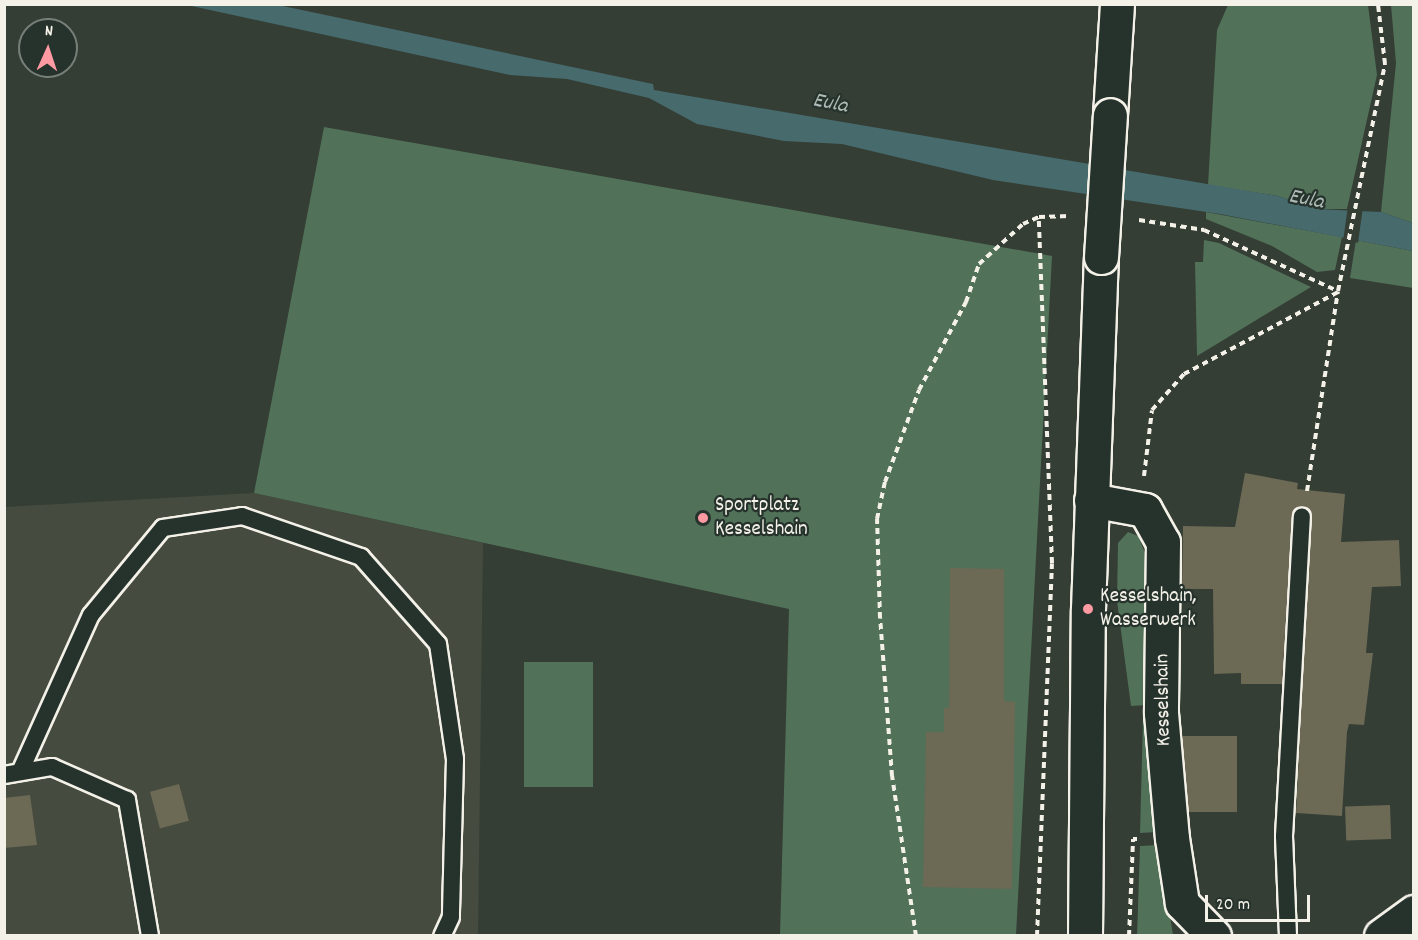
<!DOCTYPE html>
<html>
<head>
<meta charset="utf-8">
<style>
  body { margin:0 }
  #map { position:relative; width:1418px; height:940px; overflow:hidden; background:#343e35; font-family:Dekko,sans-serif }
  div>[style] { position:absolute }
  .built>* { inset:0; background:#454b3f }
  .green>* { inset:0; background:#527159; transform-origin:0 0 }
  .water>* { inset:0; background:#476a6d }
  .pier>* { inset:0; background:#343e35; transform-origin:0 0 }
  .building>* { inset:0; background:#6c6955; transform-origin:0 0 }
  .path>* { height:4px; margin-top:-2px; transform-origin:0; background:repeating-linear-gradient(90deg,#f4f1e8 0 6px,transparent 0 10.5px) }
  .roads { filter:drop-shadow(2px 0 #f4f1e8) drop-shadow(-2px 0 #f4f1e8) drop-shadow(0 2px #f4f1e8) drop-shadow(0 -2px #f4f1e8) }
  .lane>* { height:16px; margin:-8px; padding:0 8px; transform-origin:8px; border-radius:8px; background:#26332d }
  .street>* { height:33px; margin:-16.5px; padding:0 16.5px; transform-origin:16.5px; border-radius:16.5px; background:#26332d }
  .secondary>* { height:33px; margin:-16.5px; padding:0 16.5px; transform-origin:16.5px; border-radius:16.5px; background:#26332d }
  .bridges { filter:drop-shadow(2px 0 #f4f1e8) drop-shadow(-2px 0 #f4f1e8) drop-shadow(0 2px #f4f1e8) drop-shadow(0 -2px #f4f1e8) }
  .secondary-bridge>* { height:33px; margin:-16.5px; padding:0 16.5px; transform-origin:16.5px; border-radius:16.5px; background:#26332d }
  .dots>* { width:16px; height:16px; translate:-50% -50%; box-sizing:border-box; border:3px solid #26332d; border-radius:50% }
  span { translate:-50% -50%; white-space:nowrap; text-align:center; line-height:1.15; -webkit-text-stroke:4.5px #26332d; paint-order:stroke }
  .poi-label { font-size:21px; color:#f4f1e8 }
  .left { translate:0 -50%; text-align:left }
  .street-label { font-size:21px; color:#f4f1e8 }
  .water-label { font-size:22px; color:#afbbb7; font-style:italic }
  .frame { position:absolute; inset:0; border:6px solid #f4f1e8; pointer-events:none }
  .north { position:absolute; left:18px; top:18px; width:60px; height:60px; box-sizing:border-box; background:#26332d; border:2px solid #787f78; border-radius:50%; rotate:3deg; font-size:16px; font-weight:700; line-height:24px; text-align:center; color:#f4f1e8 }
  .north::after { content:''; display:block; margin:auto; width:21px; height:27px; background:#ff9aa2; clip-path:polygon(50% 0,100% 100%,50% 72%,0 100%) }
  .scale { position:absolute; left:1205px; top:895px; width:105px; height:27px; box-sizing:border-box; border:3px solid #f4f1e8; border-top:0; padding-left:8px; font-size:18px; line-height:21px; white-space:nowrap; color:#f4f1e8; -webkit-text-stroke:4px #26332d; paint-order:stroke }
</style>
</head>
<body>
<div id="map">
  <div class="built">
    <div style="clip-path:polygon(254px 493px,483px 543px,478px 935px,5px 936px,5px 507px)"></div>
  </div>
  <div class="green">
    <div style="clip-path:polygon(1228px 5px,1368px 5px,1377px 75px,1347px 209px,1316px 209px,1278px 196px,1208px 185px,1217px 30px)"></div>
    <div style="clip-path:polygon(1391px 5px,1413px 5px,1413px 223px,1381px 212px,1396px 63px)"></div>
    <div style="clip-path:polygon(324px 127px,1052px 256px,1016px 935px,780px 935px,789px 609px,254px 493px)"></div>
    <div style="clip-path:polygon(1206px 212px,1342px 237px,1335px 270px,1317px 272px,1272px 246px,1206px 219px)"></div>
    <div style="clip-path:polygon(1204px 240px,1219px 243px,1311px 287px,1197px 356px,1195px 262px,1203px 262px)"></div>
    <div style="clip-path:polygon(1356px 240px,1413px 251px,1413px 288px,1350px 278px)"></div>
    <div style="clip-path:polygon(1128px 532px,1138px 536px,1148px 560px,1147px 705px,1131px 706px,1117px 601px,1118px 543px)"></div>
    <div style="left:524px;top:662px;width:69px;height:125px"></div>
    <div style="clip-path:polygon(1143px 719px,1148px 719px,1157px 832px,1140px 833px)"></div>
    <div style="clip-path:polygon(1159px 845px,1173px 935px,1137px 936px,1140px 846px)"></div>
  </div>
  <div class="water">
    <div style="clip-path:polygon(187px 5px,278px 5px,653px 84px,654px 90px,1278px 196px,1316px 209px,1381px 212px,1413px 223px,1413px 251px,1220px 214px,993px 180px,842px 144px,784px 141px,697px 124px,649px 98px,567px 79px,510px 75px)"></div>
  </div>
  <div class="pier">
    <div style="left:1348px;top:206px;width:15px;height:35px;rotate:8deg"></div>
  </div>
  <div class="building">
    <div style="clip-path:polygon(1245px 473px,1298px 483px,1297px 489px,1345px 494px,1341px 542px,1399px 540px,1401px 586px,1372px 587px,1366px 653px,1373px 653px,1364px 725px,1349px 724px,1347px 732px,1342px 816px,1296px 813px,1311px 512px,1298px 507px,1292px 516px,1282px 684px,1241px 684px,1241px 673px,1214px 674px,1213px 589px,1182px 589px,1183px 526px,1235px 527px)"></div>
    <div style="clip-path:polygon(950px 568px,1004px 569px,1004px 701px,1015px 702px,1012px 889px,923px 887px,926px 732px,944px 732px,944px 708px,949px 708px)"></div>
    <div style="left:1183px;top:736px;width:54px;height:76px"></div>
    <div style="left:179px;top:784px;width:38px;height:30px;rotate:75deg"></div>
    <div style="clip-path:polygon(30px 795px,37px 845px,4px 848px,4px 798px)"></div>
    <div style="left:1390px;top:805px;width:34px;height:45px;rotate:88deg"></div>
  </div>
  <div class="path">
    <div style="left:1139px;top:220px;width:66px;rotate:8.7deg"></div>
    <div style="left:1204px;top:230px;width:147px;rotate:24.5deg"></div>
    <div style="left:1144px;top:476px;width:66px;rotate:-83.1deg"></div>
    <div style="left:1152px;top:410px;width:48px;rotate:-48.4deg"></div>
    <div style="left:1184px;top:374px;width:174px;rotate:-28deg"></div>
    <div style="left:1307px;top:491px;width:202px;rotate:-81.2deg"></div>
    <div style="left:1338px;top:291px;width:232px;rotate:-78.3deg"></div>
    <div style="left:1385px;top:64px;width:60px;rotate:-96.7deg"></div>
    <div style="left:916px;top:936px;width:162px;rotate:-98.5deg"></div>
    <div style="left:892px;top:776px;width:158px;rotate:-94.3deg"></div>
    <div style="left:880px;top:618px;width:99px;rotate:-91.7deg"></div>
    <div style="left:877px;top:519px;width:38px;rotate:-78deg"></div>
    <div style="left:885px;top:482px;width:98px;rotate:-69.7deg"></div>
    <div style="left:919px;top:390px;width:100px;rotate:-61.9deg"></div>
    <div style="left:966px;top:302px;width:40px;rotate:-71.1deg"></div>
    <div style="left:979px;top:264px;width:59px;rotate:-42.3deg"></div>
    <div style="left:1023px;top:224px;width:17px;rotate:-24deg"></div>
    <div style="left:1039px;top:217px;width:31px;rotate:-2deg"></div>
    <div style="left:1037px;top:936px;width:373px;rotate:-87.7deg"></div>
    <div style="left:1052px;top:563px;width:346px;rotate:-92.2deg"></div>
    <div style="left:1129px;top:936px;width:97px;rotate:-87.6deg"></div>
    <div style="left:1133px;top:839px;width:4px"></div>
  </div>
  <div class="roads">
    <div class="lane">
      <div style="left:20px;top:772px;width:172px;rotate:-65.7deg"></div>
      <div style="left:91px;top:615px;width:113px;rotate:-50.4deg"></div>
      <div style="left:163px;top:528px;width:80px;rotate:-8.6deg"></div>
      <div style="left:242px;top:516px;width:126px;rotate:19deg"></div>
      <div style="left:361px;top:557px;width:116px;rotate:48.5deg"></div>
      <div style="left:438px;top:644px;width:116px;rotate:81.6deg"></div>
      <div style="left:455px;top:759px;width:158px;rotate:91.5deg"></div>
      <div style="left:451px;top:917px;width:21px;rotate:115deg"></div>
      <div style="left:4px;top:775px;width:49px;rotate:-9.5deg"></div>
      <div style="left:52px;top:767px;width:82px;rotate:23.7deg"></div>
      <div style="left:127px;top:800px;width:138px;rotate:80.4deg"></div>
      <div style="left:1288px;top:936px;width:100px;rotate:-92.3deg"></div>
      <div style="left:1284px;top:836px;width:320px;rotate:-86.8deg"></div>
    </div>
    <div class="street">
      <div style="left:1091px;top:500px;width:55px;rotate:10.5deg"></div>
      <div style="left:1145px;top:510px;width:37px;rotate:61deg"></div>
      <div style="left:1163px;top:542px;width:171px;rotate:90.7deg"></div>
      <div style="left:1161px;top:713px;width:125px;rotate:85deg"></div>
      <div style="left:1172px;top:838px;width:66px;rotate:81.3deg"></div>
      <div style="left:1182px;top:903px;width:46px;rotate:45.9deg"></div>
      <div style="left:1381px;top:936px;width:41px;rotate:-36deg"></div>
    </div>
    <div class="secondary">
      <div style="left:1110px;top:115px;width:111px;rotate:-86.4deg"></div>
      <div style="left:1085px;top:936px;width:327px;rotate:-89.5deg"></div>
      <div style="left:1088px;top:609px;width:352px;rotate:-87.9deg"></div>
    </div>
  </div>
  <div class="bridges">
    <div class="secondary-bridge">
      <div style="left:1101px;top:257px;width:142px;rotate:-86.4deg"></div>
    </div>
  </div>
  <div class="dots">
    <div style="left:703px;top:518px;background:#ff9aa2"></div>
    <div style="left:1088px;top:609px;background:#ff9aa2"></div>
  </div>
  <div class="poi-label">
    <span class="left" style="left:715px;top:518px">Sportplatz<br>Kesselshain</span>
    <span class="left" style="left:1100px;top:609px">Kesselshain,<br>Wasserwerk</span>
  </div>
  <div class="street-label">
    <span style="left:1164px;top:700px;rotate:-91deg">Kesselshain</span>
  </div>
  <div class="water-label">
    <span style="left:830px;top:104px;rotate:11deg">Eula</span>
    <span style="left:1306px;top:200px;rotate:11deg">Eula</span>
  </div>
  <div class="frame"></div>
  <div class="north">N</div>
  <div class="scale">20 m</div>
</div>
</body>
</html>
